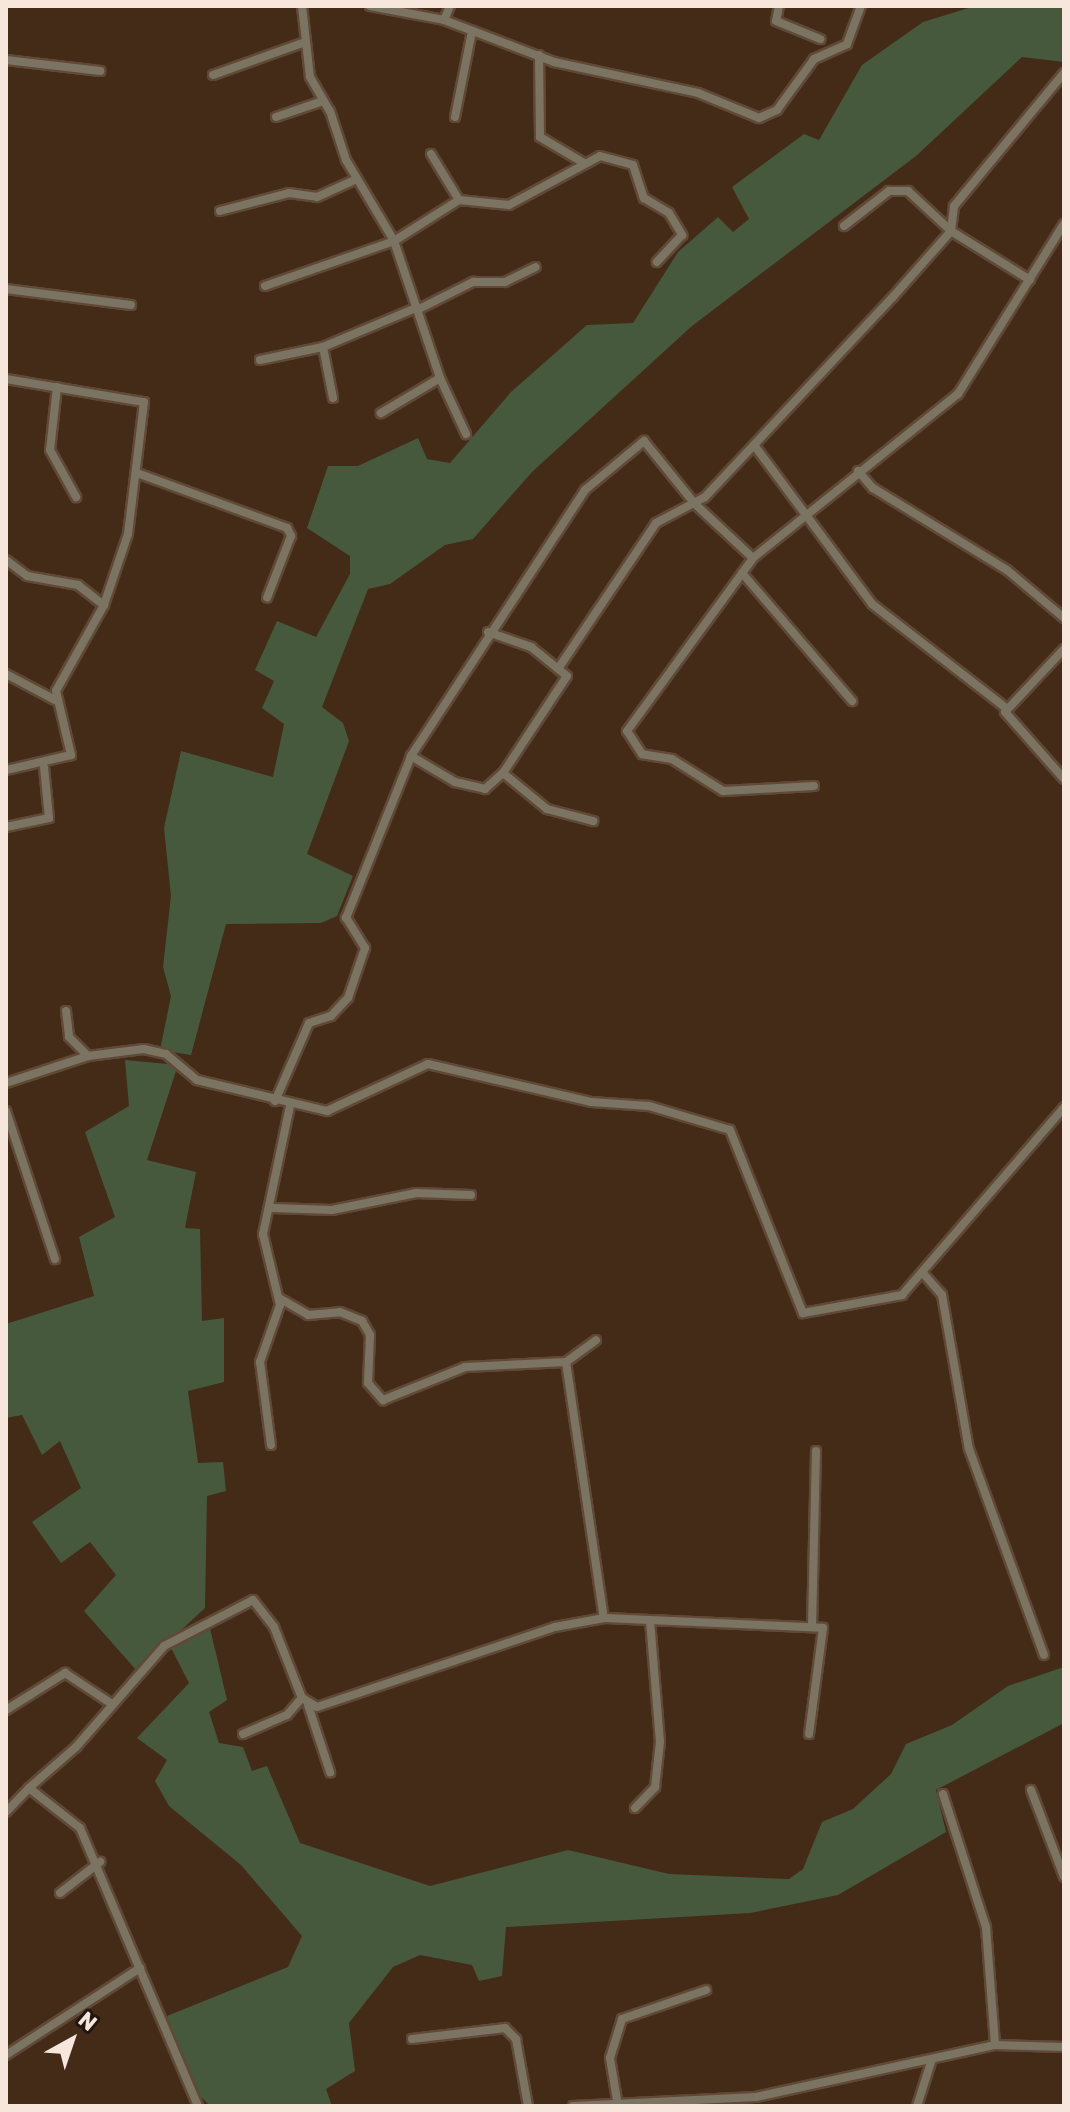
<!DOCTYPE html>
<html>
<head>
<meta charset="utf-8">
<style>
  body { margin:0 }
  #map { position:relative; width:1070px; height:2112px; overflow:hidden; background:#432b18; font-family:Rubik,sans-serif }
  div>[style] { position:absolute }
  .green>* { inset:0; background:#46593d }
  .roads { filter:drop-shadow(2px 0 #604937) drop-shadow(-2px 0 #604937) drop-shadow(0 2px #604937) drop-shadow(0 -2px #604937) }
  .street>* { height:8px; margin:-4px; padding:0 4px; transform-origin:4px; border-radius:4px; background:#7c7463 }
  span { translate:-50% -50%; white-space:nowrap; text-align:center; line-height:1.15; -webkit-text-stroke:6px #22160e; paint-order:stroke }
  .frame { position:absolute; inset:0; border:8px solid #f7e6db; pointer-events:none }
  .north { position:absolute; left:32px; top:2000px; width:80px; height:80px; -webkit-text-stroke:6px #22160e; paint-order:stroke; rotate:40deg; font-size:22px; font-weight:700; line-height:32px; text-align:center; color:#f7e6db }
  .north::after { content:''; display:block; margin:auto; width:28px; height:36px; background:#f7e6db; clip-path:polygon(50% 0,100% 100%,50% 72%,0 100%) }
</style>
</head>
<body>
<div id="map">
  <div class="green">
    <div style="clip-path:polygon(975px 6px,1064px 6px,1064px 62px,1022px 57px,916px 156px,692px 326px,532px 472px,473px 539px,445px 545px,390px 584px,368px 589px,322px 707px,343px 723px,349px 741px,307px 854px,353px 876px,337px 916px,321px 923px,226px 924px,191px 1055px,160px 1050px,171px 996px,163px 967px,171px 896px,164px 828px,181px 751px,273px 777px,284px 724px,262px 708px,274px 681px,255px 670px,277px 621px,316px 637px,350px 574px,350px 556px,307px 528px,328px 466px,358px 466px,418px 438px,427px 459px,450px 463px,511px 392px,587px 325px,633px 323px,678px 252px,718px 217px,733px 232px,749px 219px,732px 187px,804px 134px,819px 140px,862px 65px,923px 22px)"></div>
    <div style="clip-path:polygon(125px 1060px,178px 1065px,147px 1160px,196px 1172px,185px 1228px,200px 1229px,202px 1321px,224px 1318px,224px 1382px,188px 1391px,198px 1463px,223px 1462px,226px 1491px,207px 1496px,205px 1608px,137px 1671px,84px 1611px,116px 1575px,90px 1542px,61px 1563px,32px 1522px,81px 1488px,60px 1441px,42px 1455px,22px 1415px,6px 1418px,6px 1324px,94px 1296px,79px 1237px,115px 1217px,85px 1132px,129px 1106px)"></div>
    <div style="clip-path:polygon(209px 1624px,227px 1700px,209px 1712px,219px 1743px,243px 1747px,252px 1771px,267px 1766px,300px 1843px,430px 1886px,568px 1850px,669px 1874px,789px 1879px,803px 1869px,822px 1822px,853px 1809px,891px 1774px,906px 1744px,952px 1725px,1008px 1686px,1064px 1667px,1064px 1723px,936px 1790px,946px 1832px,838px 1895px,750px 1913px,506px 1927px,502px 1976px,479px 1981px,472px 1965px,420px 1955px,393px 1967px,349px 2023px,355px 2071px,326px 2089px,332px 2106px,210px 2106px,194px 2090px,167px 2016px,288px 1967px,302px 1936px,241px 1865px,169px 1806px,155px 1781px,167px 1760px,137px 1738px,189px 1683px,171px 1648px)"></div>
  </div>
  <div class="roads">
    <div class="street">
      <div style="left:302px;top:6px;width:71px;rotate:83.6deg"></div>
      <div style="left:310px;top:77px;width:39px;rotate:60deg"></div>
      <div style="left:330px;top:111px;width:52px;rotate:71.9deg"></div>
      <div style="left:346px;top:160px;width:94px;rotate:59.3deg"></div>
      <div style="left:394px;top:241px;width:145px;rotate:71.4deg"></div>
      <div style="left:440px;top:378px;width:69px;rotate:149.3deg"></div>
      <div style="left:370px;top:6px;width:75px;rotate:10.7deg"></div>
      <div style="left:450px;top:6px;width:15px;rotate:113deg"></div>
      <div style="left:444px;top:20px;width:118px;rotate:20.9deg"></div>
      <div style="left:554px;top:62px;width:147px;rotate:12.1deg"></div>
      <div style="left:698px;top:93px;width:66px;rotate:22.3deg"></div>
      <div style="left:759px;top:118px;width:20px;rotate:-24deg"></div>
      <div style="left:777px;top:110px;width:63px;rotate:-54deg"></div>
      <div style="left:814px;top:59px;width:36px;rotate:-24deg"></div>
      <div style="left:847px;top:44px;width:40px;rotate:-69.8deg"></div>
      <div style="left:779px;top:6px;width:15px;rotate:101deg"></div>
      <div style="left:776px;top:21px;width:48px;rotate:22.2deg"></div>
      <div style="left:539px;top:55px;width:82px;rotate:89.3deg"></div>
      <div style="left:540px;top:137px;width:51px;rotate:30.6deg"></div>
      <div style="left:6px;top:60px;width:95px;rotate:6.7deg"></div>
      <div style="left:213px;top:75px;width:98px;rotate:-19.7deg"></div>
      <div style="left:276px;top:117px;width:50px;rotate:-18.8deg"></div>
      <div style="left:455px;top:117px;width:88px;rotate:-78.8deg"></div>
      <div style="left:431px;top:154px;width:54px;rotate:58.7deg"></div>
      <div style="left:220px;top:211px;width:71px;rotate:-14.6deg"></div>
      <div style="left:289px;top:193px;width:28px;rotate:8deg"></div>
      <div style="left:317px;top:197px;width:44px;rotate:-24.2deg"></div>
      <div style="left:844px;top:226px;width:57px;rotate:-37.9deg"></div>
      <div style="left:889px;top:191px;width:19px"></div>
      <div style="left:908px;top:191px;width:59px;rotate:42.9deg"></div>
      <div style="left:951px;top:231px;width:93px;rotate:31.8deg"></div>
      <div style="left:265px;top:286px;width:137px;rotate:-19.2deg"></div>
      <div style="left:394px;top:241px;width:77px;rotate:-32.2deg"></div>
      <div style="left:459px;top:200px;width:50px;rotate:5.7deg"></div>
      <div style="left:509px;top:205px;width:103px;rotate:-28.3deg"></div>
      <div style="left:600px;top:156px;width:34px;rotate:15deg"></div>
      <div style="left:633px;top:165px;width:35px;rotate:72deg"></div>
      <div style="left:644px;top:198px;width:29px;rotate:31deg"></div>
      <div style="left:669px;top:213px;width:26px;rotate:59deg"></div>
      <div style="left:682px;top:235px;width:37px;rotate:133deg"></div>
      <div style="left:6px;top:289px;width:126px;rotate:7.3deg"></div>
      <div style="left:417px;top:310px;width:63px;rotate:-26.6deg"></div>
      <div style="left:473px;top:282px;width:32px"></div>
      <div style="left:505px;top:282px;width:34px;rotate:-26deg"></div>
      <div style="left:323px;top:347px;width:52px;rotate:78.9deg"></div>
      <div style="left:260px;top:360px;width:64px;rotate:-11.7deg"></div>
      <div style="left:323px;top:347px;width:101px;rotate:-22.8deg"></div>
      <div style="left:440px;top:378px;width:62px;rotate:65.1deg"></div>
      <div style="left:6px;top:379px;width:140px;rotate:9.5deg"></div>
      <div style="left:144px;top:402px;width:133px;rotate:96.9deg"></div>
      <div style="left:128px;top:534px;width:75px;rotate:108.7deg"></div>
      <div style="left:57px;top:387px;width:63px;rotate:96.3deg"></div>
      <div style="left:50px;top:450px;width:54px;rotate:61deg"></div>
      <div style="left:754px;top:445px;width:198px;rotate:53.4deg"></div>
      <div style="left:872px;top:604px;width:168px;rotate:37.8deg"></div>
      <div style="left:858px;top:471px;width:23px;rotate:49deg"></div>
      <div style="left:873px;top:488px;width:157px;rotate:31.5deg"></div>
      <div style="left:1007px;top:570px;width:75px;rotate:40.1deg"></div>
      <div style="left:137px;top:473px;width:160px;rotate:20.1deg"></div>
      <div style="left:287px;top:528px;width:9px;rotate:63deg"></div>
      <div style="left:291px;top:536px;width:66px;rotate:111.2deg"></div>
      <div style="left:6px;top:560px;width:26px;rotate:37deg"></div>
      <div style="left:27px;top:576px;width:52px;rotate:10deg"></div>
      <div style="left:78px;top:585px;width:33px;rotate:38deg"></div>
      <div style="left:104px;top:605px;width:98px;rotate:119.2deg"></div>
      <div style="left:56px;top:691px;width:66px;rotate:76.8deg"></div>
      <div style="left:71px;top:755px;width:67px;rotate:167deg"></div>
      <div style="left:742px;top:573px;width:169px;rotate:49.3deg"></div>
      <div style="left:488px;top:632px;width:46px;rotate:19.2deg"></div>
      <div style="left:531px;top:647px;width:46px;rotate:38.9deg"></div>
      <div style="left:567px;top:676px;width:116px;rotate:123.4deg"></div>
      <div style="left:503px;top:773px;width:57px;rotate:39.3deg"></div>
      <div style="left:547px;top:809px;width:48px;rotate:14.6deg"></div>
      <div style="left:1064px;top:649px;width:86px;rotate:133.1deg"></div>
      <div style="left:1005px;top:712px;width:89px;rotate:48.6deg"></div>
      <div style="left:560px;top:666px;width:172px;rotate:-56.1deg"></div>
      <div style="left:656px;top:523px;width:55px;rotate:-28deg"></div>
      <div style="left:705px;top:497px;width:273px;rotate:-46.8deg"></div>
      <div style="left:892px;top:298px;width:89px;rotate:-48.6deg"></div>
      <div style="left:951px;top:231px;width:25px;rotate:-83deg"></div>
      <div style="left:954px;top:206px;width:173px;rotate:-50.4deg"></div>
      <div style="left:6px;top:674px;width:58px;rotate:27.9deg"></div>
      <div style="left:411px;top:756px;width:51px;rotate:30.6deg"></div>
      <div style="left:455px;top:782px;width:31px;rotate:13deg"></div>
      <div style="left:485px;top:789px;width:24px;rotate:-42deg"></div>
      <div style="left:814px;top:786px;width:91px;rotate:176.9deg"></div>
      <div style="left:723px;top:791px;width:60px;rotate:-147.9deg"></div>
      <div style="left:672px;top:759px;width:30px;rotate:-171deg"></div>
      <div style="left:642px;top:754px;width:27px;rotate:-123deg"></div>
      <div style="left:627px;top:731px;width:214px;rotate:-53.9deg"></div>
      <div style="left:753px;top:558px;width:263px;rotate:-38.7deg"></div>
      <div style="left:958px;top:394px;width:200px;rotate:-58.1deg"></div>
      <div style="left:6px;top:827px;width:44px;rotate:-11.8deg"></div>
      <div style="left:49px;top:818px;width:51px;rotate:-95.6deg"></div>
      <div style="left:66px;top:1011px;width:26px;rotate:83deg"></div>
      <div style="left:69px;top:1037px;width:27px;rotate:45deg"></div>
      <div style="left:6px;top:1083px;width:86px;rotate:-18.2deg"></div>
      <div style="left:88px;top:1056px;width:56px;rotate:-7.1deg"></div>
      <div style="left:144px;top:1049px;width:23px;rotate:13deg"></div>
      <div style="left:166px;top:1054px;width:40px;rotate:40deg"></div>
      <div style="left:197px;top:1080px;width:134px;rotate:13.4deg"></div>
      <div style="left:327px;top:1111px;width:111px;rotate:-25deg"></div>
      <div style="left:428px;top:1064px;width:167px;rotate:13.1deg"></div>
      <div style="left:591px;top:1102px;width:58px;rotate:3.9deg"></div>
      <div style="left:649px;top:1106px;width:84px;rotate:16.5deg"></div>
      <div style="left:730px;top:1130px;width:197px;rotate:68.3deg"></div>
      <div style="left:803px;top:1313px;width:101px;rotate:-10.3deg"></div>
      <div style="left:902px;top:1295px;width:248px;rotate:-49.2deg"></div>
      <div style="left:275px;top:1101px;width:85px;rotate:-66.4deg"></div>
      <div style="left:309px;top:1023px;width:23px;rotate:-18deg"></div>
      <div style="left:331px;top:1016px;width:25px;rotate:-47deg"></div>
      <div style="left:348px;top:998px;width:53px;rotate:-71.2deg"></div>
      <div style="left:365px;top:948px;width:36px;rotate:-122deg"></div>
      <div style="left:346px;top:918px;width:175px;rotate:-68.1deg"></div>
      <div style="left:411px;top:756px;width:318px;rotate:-56.8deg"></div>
      <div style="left:585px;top:490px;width:77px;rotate:-39.7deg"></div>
      <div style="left:644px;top:441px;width:81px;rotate:51deg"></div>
      <div style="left:695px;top:504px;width:79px;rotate:43deg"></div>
      <div style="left:6px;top:1111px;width:156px;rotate:71.7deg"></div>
      <div style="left:273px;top:1208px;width:59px;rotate:1.9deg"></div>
      <div style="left:332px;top:1210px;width:86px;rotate:-11.4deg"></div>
      <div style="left:416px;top:1193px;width:55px;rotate:2.1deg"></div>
      <div style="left:922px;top:1272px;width:30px;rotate:49deg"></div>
      <div style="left:942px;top:1295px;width:156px;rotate:80.1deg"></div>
      <div style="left:969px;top:1449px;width:219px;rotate:70deg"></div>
      <div style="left:279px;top:1298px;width:34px;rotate:30deg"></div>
      <div style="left:308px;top:1315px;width:32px;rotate:-5deg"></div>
      <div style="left:340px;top:1312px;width:24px;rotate:22deg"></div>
      <div style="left:362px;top:1321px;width:16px;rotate:60deg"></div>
      <div style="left:370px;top:1335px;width:48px;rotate:92.4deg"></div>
      <div style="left:368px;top:1383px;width:23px;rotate:49deg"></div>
      <div style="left:383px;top:1400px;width:88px;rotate:-21.9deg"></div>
      <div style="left:465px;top:1367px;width:101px;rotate:-2.8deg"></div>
      <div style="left:566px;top:1362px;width:37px;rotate:-36deg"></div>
      <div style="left:566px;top:1362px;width:259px;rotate:81.6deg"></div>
      <div style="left:271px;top:1445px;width:84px;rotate:-97.5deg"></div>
      <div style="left:260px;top:1362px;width:60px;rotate:-70.7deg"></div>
      <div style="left:280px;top:1305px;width:73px;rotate:-103.5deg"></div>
      <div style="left:263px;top:1234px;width:131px;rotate:-78.1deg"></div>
      <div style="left:812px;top:1627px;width:176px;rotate:-88.7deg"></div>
      <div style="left:308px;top:1705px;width:71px;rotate:71.8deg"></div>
      <div style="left:6px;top:1710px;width:70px;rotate:-32.1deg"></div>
      <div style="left:65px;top:1673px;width:56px;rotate:33.4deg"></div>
      <div style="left:243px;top:1734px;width:48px;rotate:-23.4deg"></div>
      <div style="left:287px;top:1715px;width:23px;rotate:-49deg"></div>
      <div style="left:29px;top:1788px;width:62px;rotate:-41.1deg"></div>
      <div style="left:76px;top:1747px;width:134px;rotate:-48.9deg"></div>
      <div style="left:164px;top:1646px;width:100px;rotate:-27.3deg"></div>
      <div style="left:253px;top:1600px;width:34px;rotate:52deg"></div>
      <div style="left:274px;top:1627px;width:76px;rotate:68.5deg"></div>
      <div style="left:302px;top:1698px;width:17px;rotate:31deg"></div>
      <div style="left:317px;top:1707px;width:251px;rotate:-18.6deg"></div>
      <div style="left:555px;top:1627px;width:50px;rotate:-10.4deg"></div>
      <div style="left:604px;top:1618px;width:219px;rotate:2.6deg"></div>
      <div style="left:823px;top:1628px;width:107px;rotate:97.5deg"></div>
      <div style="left:1031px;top:1790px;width:93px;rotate:69.2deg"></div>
      <div style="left:943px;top:1794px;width:140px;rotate:72.1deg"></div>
      <div style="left:986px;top:1927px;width:118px;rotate:85.6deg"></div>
      <div style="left:635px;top:1808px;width:29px;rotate:-46deg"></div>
      <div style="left:655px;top:1787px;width:45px;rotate:-83.7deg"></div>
      <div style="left:660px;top:1742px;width:122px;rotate:-94.7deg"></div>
      <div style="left:6px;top:1812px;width:33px;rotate:-46deg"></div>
      <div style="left:29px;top:1788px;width:65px;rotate:38.1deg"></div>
      <div style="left:80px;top:1828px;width:302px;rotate:67deg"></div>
      <div style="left:60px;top:1893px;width:51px;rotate:-37.8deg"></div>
      <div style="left:412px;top:2039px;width:94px;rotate:-6.7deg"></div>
      <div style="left:505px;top:2028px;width:16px;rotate:45deg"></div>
      <div style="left:516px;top:2039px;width:68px;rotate:79.8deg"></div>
      <div style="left:6px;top:2055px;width:160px;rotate:-33deg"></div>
      <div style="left:617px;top:2100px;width:43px;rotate:-99.5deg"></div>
      <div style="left:610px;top:2058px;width:41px;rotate:-72.9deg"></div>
      <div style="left:622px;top:2019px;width:89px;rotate:-19deg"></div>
      <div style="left:573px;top:2106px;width:183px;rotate:-2.8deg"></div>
      <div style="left:756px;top:2097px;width:245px;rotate:-12.3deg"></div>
      <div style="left:995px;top:2045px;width:69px;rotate:1.7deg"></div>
      <div style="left:917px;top:2106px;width:46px;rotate:-72.3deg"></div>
    </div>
  </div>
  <div class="frame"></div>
  <div class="north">N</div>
</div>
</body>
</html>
